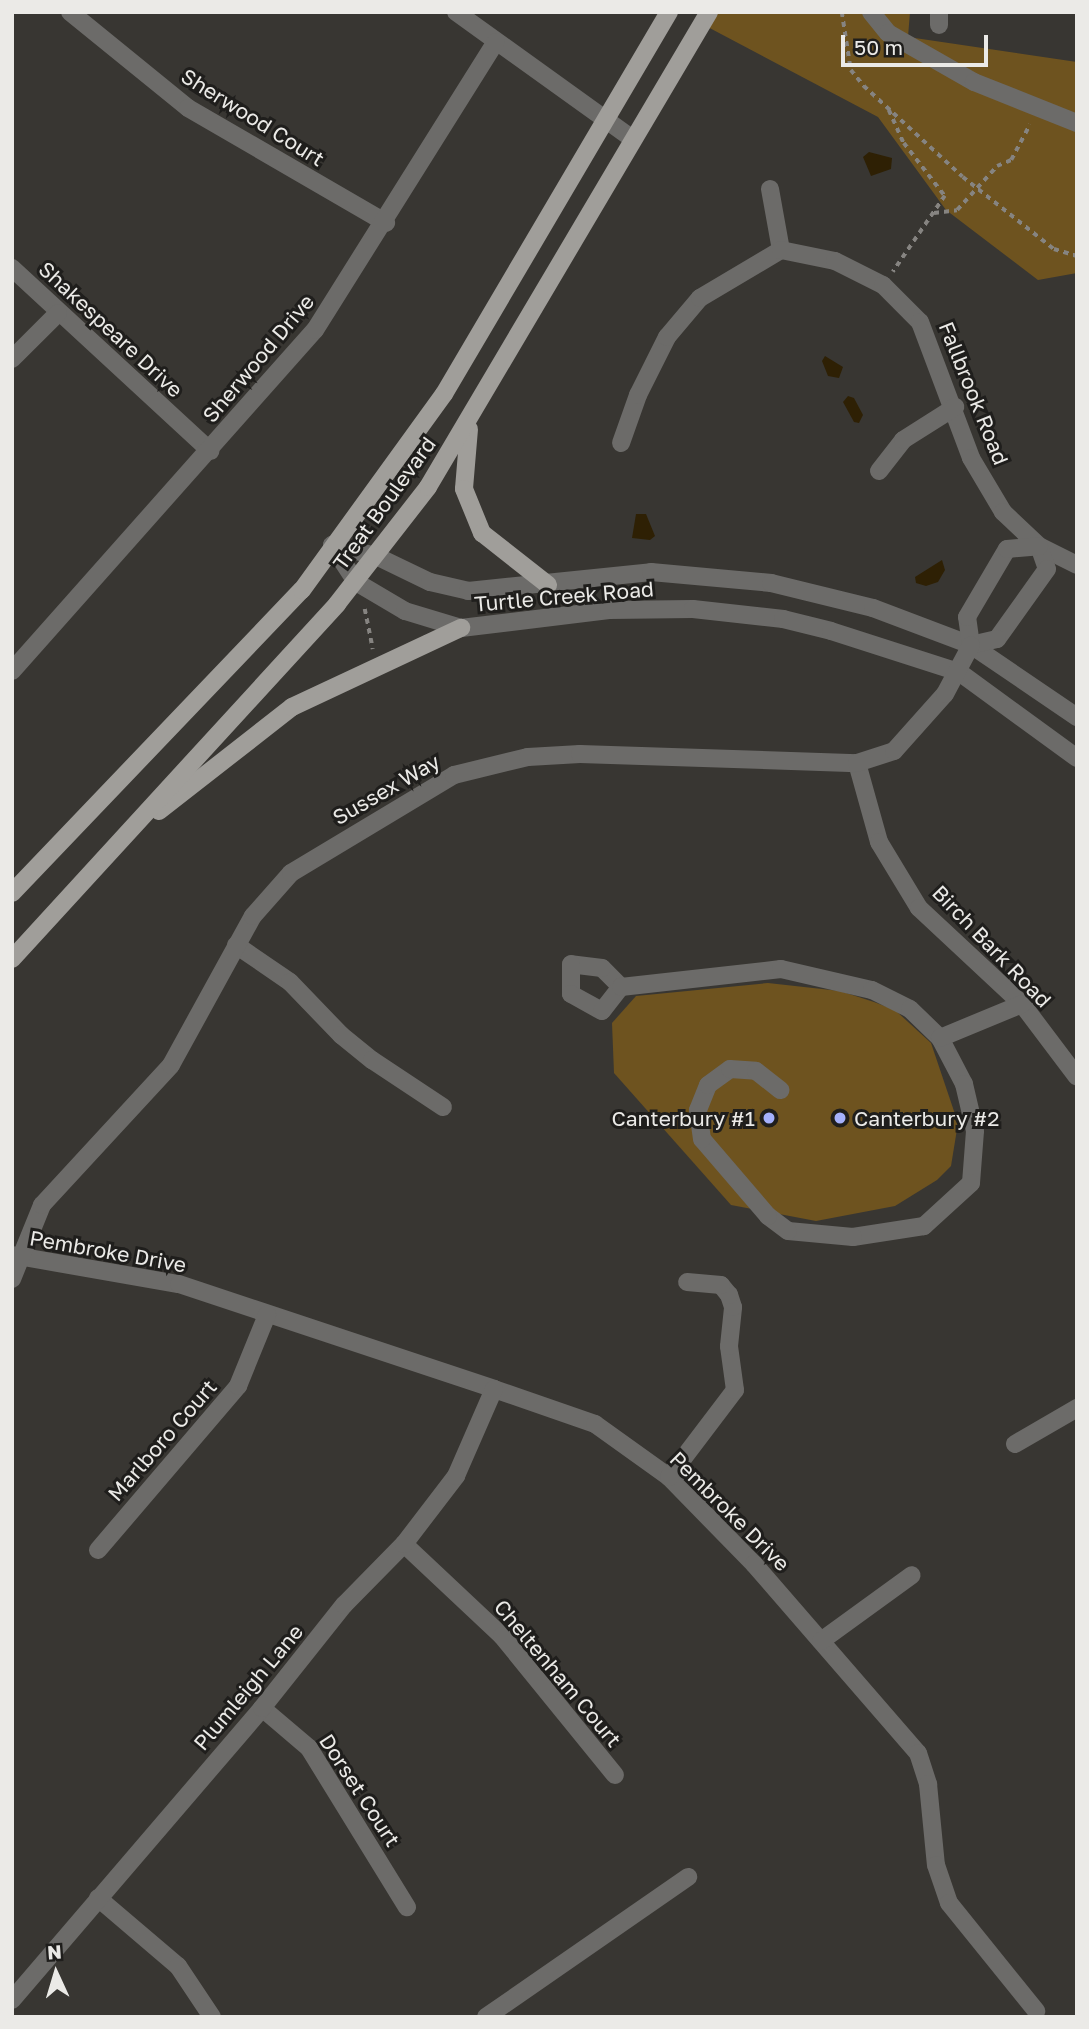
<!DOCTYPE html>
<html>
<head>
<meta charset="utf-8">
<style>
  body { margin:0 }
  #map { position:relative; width:1089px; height:2029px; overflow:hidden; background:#383632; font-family:"Golos Text",sans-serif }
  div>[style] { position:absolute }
  .green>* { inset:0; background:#6e531f }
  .water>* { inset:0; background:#2e2004 }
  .path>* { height:3.5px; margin-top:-1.75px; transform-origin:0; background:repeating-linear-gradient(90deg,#868481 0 5px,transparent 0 10px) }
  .minor>* { height:18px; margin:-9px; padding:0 9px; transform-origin:9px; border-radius:9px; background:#6c6b69 }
  .major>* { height:18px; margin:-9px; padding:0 9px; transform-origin:9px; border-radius:9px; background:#a09e9a }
  .dots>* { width:19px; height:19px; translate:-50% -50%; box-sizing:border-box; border:4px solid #1f1e1c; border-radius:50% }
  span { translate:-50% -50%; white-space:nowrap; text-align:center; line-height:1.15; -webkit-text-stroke:6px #1f1e1c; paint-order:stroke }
  .street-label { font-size:21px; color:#ebeae7 }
  .poi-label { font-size:21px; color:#ebeae7 }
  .right { translate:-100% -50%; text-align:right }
  .left { translate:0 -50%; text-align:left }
  .frame { position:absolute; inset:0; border:14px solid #ebeae7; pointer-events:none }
  .north { position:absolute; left:21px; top:1938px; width:70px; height:70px; -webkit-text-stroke:5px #1f1e1c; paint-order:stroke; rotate:356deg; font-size:19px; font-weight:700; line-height:28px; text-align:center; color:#ebeae7 }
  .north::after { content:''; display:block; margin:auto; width:24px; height:32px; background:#ebeae7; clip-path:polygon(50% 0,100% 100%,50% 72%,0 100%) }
  .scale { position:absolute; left:841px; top:35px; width:147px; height:32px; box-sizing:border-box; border:4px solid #ebeae7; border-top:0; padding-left:9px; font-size:21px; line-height:24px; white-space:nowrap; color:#ebeae7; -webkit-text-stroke:5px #1f1e1c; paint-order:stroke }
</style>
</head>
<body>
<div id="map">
  <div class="green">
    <div style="clip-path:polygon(709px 12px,910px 12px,908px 37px,1077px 62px,1077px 273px,1038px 280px,946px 210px,878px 117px,702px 24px)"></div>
    <div style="clip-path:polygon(768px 983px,840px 991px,874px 1002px,895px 1010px,931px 1043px,958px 1123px,951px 1166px,937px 1180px,895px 1206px,816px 1221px,731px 1205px,614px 1073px,612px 1023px,636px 996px)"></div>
  </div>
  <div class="water">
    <div style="clip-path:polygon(869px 152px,892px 158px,891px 169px,871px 176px,863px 157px)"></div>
    <div style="clip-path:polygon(825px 356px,843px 367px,839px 378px,828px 376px,822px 361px)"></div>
    <div style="clip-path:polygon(848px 396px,854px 398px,863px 415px,859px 423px,854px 422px,843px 402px)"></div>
    <div style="clip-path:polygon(636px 514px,646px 514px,655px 536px,650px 540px,632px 538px)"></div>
    <div style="clip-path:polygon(942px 560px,945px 570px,938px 582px,926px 586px,916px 583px,915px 577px)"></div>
  </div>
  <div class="path">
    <div style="left:842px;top:12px;width:59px;rotate:81.2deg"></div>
    <div style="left:851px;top:70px;width:21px;rotate:51deg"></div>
    <div style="left:864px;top:86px;width:134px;rotate:42.6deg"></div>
    <div style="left:963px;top:177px;width:116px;rotate:38.4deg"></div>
    <div style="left:1054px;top:249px;width:24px;rotate:17deg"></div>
    <div style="left:889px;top:110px;width:36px;rotate:66deg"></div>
    <div style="left:904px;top:143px;width:67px;rotate:52.3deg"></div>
    <div style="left:945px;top:196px;width:92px;rotate:124.4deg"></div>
    <div style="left:934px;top:213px;width:23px;rotate:-7deg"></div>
    <div style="left:957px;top:210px;width:59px;rotate:-47.7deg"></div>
    <div style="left:997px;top:166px;width:15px;rotate:-23deg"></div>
    <div style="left:1011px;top:160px;width:40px;rotate:-62deg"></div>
    <div style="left:365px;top:609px;width:41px;rotate:78.7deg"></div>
  </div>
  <div class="minor">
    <div style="left:70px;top:12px;width:152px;rotate:39.1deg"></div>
    <div style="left:188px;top:108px;width:229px;rotate:30.1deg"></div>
    <div style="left:456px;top:12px;width:218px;rotate:35.7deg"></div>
    <div style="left:871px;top:12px;width:27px;rotate:51deg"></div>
    <div style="left:888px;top:33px;width:99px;rotate:29.7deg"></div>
    <div style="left:974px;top:82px;width:111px;rotate:21.7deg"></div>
    <div style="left:939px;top:25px;width:13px;rotate:-90deg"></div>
    <div style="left:770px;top:189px;width:62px;rotate:79.8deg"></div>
    <div style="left:12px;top:268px;width:270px;rotate:42.7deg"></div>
    <div style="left:12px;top:359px;width:65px;rotate:-45deg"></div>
    <div style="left:621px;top:443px;width:51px;rotate:-70.5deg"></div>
    <div style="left:638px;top:395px;width:65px;rotate:-63.4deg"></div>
    <div style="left:667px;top:337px;width:51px;rotate:-49.8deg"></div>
    <div style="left:700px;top:298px;width:94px;rotate:-30.7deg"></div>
    <div style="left:781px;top:250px;width:55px;rotate:11.5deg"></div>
    <div style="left:835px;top:261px;width:54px;rotate:26.6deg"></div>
    <div style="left:883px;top:285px;width:52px;rotate:45deg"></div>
    <div style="left:920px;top:322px;width:145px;rotate:69.4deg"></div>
    <div style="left:971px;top:458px;width:63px;rotate:59.3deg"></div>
    <div style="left:1003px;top:512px;width:50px;rotate:43.4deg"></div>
    <div style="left:1039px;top:546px;width:42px;rotate:26.6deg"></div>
    <div style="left:879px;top:471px;width:39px;rotate:-52deg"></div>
    <div style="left:903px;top:440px;width:62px;rotate:-32.4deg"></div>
    <div style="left:332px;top:545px;width:44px;rotate:57deg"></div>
    <div style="left:356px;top:582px;width:57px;rotate:30.6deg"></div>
    <div style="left:405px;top:611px;width:59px;rotate:16.9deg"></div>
    <div style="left:461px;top:628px;width:149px;rotate:-6.9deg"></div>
    <div style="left:609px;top:610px;width:84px;rotate:-0.7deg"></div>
    <div style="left:693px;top:609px;width:91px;rotate:6.3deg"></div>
    <div style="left:783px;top:619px;width:49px;rotate:14deg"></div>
    <div style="left:831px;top:631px;width:134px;rotate:17.8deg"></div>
    <div style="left:959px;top:672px;width:146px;rotate:36.1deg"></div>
    <div style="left:332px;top:545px;width:45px;rotate:14deg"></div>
    <div style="left:376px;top:556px;width:60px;rotate:25.7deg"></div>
    <div style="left:430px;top:582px;width:39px;rotate:13deg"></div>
    <div style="left:468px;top:591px;width:184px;rotate:-5.9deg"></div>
    <div style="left:651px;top:572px;width:121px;rotate:5.2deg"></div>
    <div style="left:771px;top:583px;width:105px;rotate:13.8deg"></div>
    <div style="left:873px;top:608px;width:105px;rotate:20.7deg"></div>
    <div style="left:971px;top:645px;width:128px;rotate:34.2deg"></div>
    <div style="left:1039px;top:546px;width:24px;rotate:71deg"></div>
    <div style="left:1047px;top:569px;width:86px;rotate:125.5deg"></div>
    <div style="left:997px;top:639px;width:27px;rotate:167deg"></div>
    <div style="left:971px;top:645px;width:28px;rotate:-98deg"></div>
    <div style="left:967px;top:617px;width:79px;rotate:-59.5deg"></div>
    <div style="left:1007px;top:549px;width:32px;rotate:-5deg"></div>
    <div style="left:12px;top:671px;width:456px;rotate:-48.4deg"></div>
    <div style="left:315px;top:330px;width:340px;rotate:-57.9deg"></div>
    <div style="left:857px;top:763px;width:82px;rotate:74.4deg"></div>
    <div style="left:879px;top:842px;width:77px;rotate:58.8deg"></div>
    <div style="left:919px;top:908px;width:141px;rotate:43deg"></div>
    <div style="left:1022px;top:1004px;width:91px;rotate:53deg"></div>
    <div style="left:236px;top:945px;width:65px;rotate:34.4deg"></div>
    <div style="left:290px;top:982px;width:74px;rotate:46.1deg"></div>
    <div style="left:341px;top:1035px;width:40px;rotate:39deg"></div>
    <div style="left:372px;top:1060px;width:85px;rotate:33.5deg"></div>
    <div style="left:621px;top:987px;width:27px;rotate:-135deg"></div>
    <div style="left:602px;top:968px;width:31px;rotate:-173deg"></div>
    <div style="left:571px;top:964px;width:30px;rotate:90deg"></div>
    <div style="left:571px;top:994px;width:35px;rotate:29deg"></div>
    <div style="left:602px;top:1011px;width:31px;rotate:-52deg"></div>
    <div style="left:621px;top:987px;width:161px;rotate:-6.4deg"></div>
    <div style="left:781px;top:969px;width:93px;rotate:13deg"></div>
    <div style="left:872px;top:990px;width:42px;rotate:26.6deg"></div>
    <div style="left:910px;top:1009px;width:42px;rotate:44deg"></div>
    <div style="left:940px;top:1038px;width:52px;rotate:62.4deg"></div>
    <div style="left:964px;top:1084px;width:48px;rotate:76.8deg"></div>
    <div style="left:975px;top:1131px;width:52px;rotate:94.4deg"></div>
    <div style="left:971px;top:1183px;width:64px;rotate:137.5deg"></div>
    <div style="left:924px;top:1226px;width:72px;rotate:171.2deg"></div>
    <div style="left:853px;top:1237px;width:65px;rotate:-174.7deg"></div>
    <div style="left:788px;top:1231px;width:25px;rotate:-143deg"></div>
    <div style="left:768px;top:1216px;width:101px;rotate:-130.6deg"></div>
    <div style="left:702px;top:1139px;width:29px;rotate:-98deg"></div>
    <div style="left:698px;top:1110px;width:27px;rotate:-68deg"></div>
    <div style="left:708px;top:1085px;width:27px;rotate:-36deg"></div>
    <div style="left:730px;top:1069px;width:26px;rotate:4deg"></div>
    <div style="left:756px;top:1071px;width:31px;rotate:38deg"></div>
    <div style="left:940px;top:1038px;width:89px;rotate:-22.5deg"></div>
    <div style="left:12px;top:1255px;width:169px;rotate:9.9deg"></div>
    <div style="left:179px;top:1284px;width:332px;rotate:18.4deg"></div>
    <div style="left:494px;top:1389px;width:107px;rotate:19.1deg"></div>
    <div style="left:595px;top:1424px;width:91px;rotate:35.6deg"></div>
    <div style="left:669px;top:1477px;width:122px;rotate:45.7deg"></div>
    <div style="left:754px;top:1564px;width:250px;rotate:49.1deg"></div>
    <div style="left:918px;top:1753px;width:33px;rotate:72deg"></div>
    <div style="left:928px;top:1784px;width:81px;rotate:84.4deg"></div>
    <div style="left:936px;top:1865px;width:40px;rotate:71.1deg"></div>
    <div style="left:949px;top:1903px;width:139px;rotate:51.1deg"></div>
    <div style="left:12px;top:1279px;width:80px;rotate:-67.9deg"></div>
    <div style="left:42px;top:1205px;width:190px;rotate:-47.3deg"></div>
    <div style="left:171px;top:1065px;width:170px;rotate:-61.2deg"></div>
    <div style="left:253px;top:916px;width:57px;rotate:-48.5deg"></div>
    <div style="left:291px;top:873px;width:190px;rotate:-31deg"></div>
    <div style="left:454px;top:775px;width:76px;rotate:-13.7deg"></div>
    <div style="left:528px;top:757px;width:52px;rotate:-3.3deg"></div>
    <div style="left:580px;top:754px;width:277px;rotate:1.9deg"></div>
    <div style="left:857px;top:763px;width:39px;rotate:-18deg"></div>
    <div style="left:894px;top:751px;width:76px;rotate:-48.2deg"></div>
    <div style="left:945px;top:694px;width:55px;rotate:-62deg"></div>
    <div style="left:1015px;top:1444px;width:72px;rotate:-30.1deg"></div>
    <div style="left:669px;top:1477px;width:109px;rotate:-52.8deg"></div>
    <div style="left:735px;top:1390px;width:44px;rotate:-97.8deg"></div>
    <div style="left:729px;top:1346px;width:39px;rotate:-84deg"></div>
    <div style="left:733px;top:1307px;width:13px;rotate:-108deg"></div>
    <div style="left:729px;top:1295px;width:13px;rotate:-129deg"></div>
    <div style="left:721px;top:1285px;width:34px;rotate:-175deg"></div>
    <div style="left:404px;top:1544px;width:134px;rotate:43.2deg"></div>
    <div style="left:502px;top:1636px;width:179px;rotate:50.9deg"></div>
    <div style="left:98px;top:1550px;width:216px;rotate:-49.5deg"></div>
    <div style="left:238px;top:1386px;width:77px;rotate:-67.8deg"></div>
    <div style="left:821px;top:1641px;width:112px;rotate:-36deg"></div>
    <div style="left:262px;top:1708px;width:62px;rotate:40.4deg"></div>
    <div style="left:309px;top:1748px;width:187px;rotate:58.4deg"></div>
    <div style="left:98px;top:1898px;width:105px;rotate:40.4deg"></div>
    <div style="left:178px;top:1966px;width:61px;rotate:56.3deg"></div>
    <div style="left:12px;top:2000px;width:384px;rotate:-49.4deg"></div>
    <div style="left:262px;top:1708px;width:132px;rotate:-51.5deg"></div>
    <div style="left:344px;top:1605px;width:86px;rotate:-45.5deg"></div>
    <div style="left:404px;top:1544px;width:86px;rotate:-52.6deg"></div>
    <div style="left:456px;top:1476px;width:95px;rotate:-66.4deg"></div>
    <div style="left:486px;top:2017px;width:246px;rotate:-34.7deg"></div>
  </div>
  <div class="major">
    <div style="left:469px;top:429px;width:60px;rotate:94.8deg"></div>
    <div style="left:464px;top:489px;width:48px;rotate:67.8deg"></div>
    <div style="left:482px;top:533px;width:84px;rotate:38.2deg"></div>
    <div style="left:159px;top:811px;width:169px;rotate:-38deg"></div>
    <div style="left:292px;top:707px;width:187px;rotate:-25.1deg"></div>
    <div style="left:12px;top:893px;width:419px;rotate:-46.3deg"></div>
    <div style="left:302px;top:590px;width:242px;rotate:-54.1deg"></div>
    <div style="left:444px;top:394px;width:443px;rotate:-59.5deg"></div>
    <div style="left:12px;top:959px;width:481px;rotate:-47.5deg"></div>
    <div style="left:337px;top:604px;width:148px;rotate:-52.1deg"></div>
    <div style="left:428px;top:487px;width:552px;rotate:-59.39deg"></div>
  </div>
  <div class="dots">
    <div style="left:769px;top:1118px;background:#a5b1fc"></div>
    <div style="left:840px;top:1118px;background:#a5b1fc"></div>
  </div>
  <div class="street-label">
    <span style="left:253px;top:117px;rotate:32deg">Sherwood Court</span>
    <span style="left:111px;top:329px;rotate:43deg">Shakespeare Drive</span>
    <span style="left:258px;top:358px;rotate:-50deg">Sherwood Drive</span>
    <span style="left:974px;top:393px;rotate:68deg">Fallbrook Road</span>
    <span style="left:384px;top:503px;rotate:-54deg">Treat Boulevard</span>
    <span style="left:564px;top:596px;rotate:-5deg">Turtle Creek Road</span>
    <span style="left:386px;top:789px;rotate:-30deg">Sussex Way</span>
    <span style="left:992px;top:946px;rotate:46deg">Birch Bark Road</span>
    <span style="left:108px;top:1251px;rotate:10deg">Pembroke Drive</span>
    <span style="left:162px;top:1440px;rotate:-49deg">Marlboro Court</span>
    <span style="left:730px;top:1511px;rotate:45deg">Pembroke Drive</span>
    <span style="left:558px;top:1673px;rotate:50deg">Cheltenham Court</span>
    <span style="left:248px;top:1687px;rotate:-50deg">Plumleigh Lane</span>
    <span style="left:360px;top:1790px;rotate:57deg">Dorset Court</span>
  </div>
  <div class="poi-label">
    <span class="right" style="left:755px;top:1118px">Canterbury #1</span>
    <span class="left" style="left:854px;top:1118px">Canterbury #2</span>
  </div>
  <div class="frame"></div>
  <div class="north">N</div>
  <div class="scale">50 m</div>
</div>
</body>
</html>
